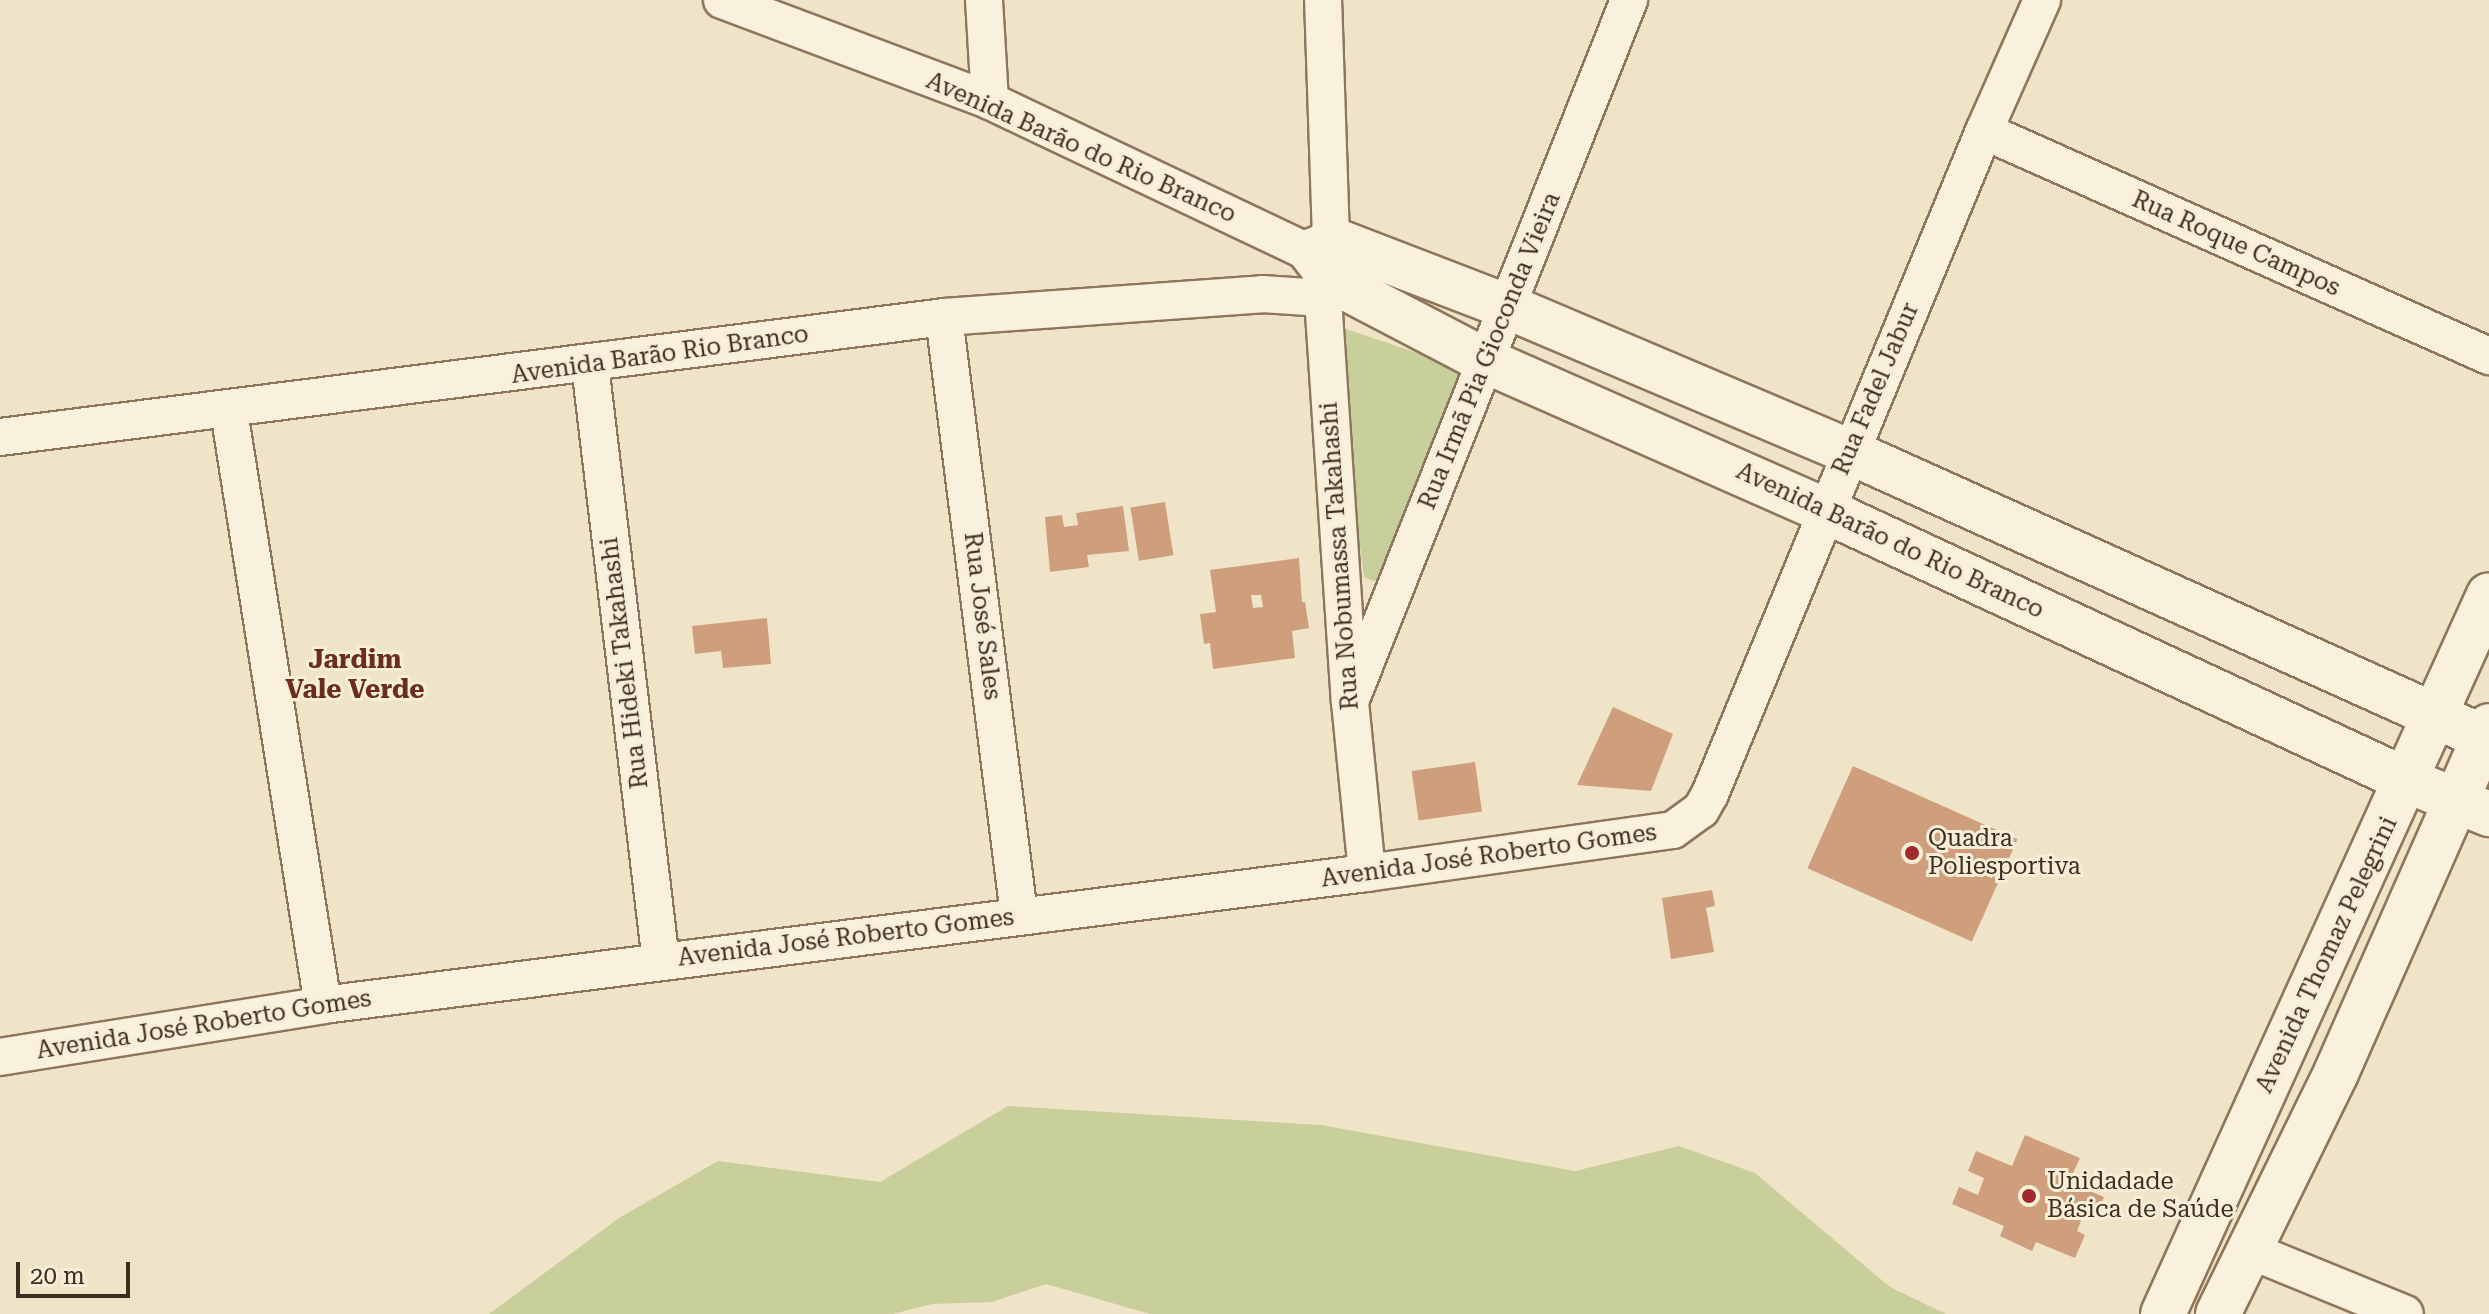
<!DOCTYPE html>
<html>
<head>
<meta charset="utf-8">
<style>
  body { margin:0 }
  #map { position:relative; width:2489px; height:1314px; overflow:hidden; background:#f0e4c8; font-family:"Roboto Serif",serif }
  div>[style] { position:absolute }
  .green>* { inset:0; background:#c9cf9b }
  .building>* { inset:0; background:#cf9f7d; transform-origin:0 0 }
  .roads { filter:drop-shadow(2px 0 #8d765c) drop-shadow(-2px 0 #8d765c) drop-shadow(0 2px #8d765c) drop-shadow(0 -2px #8d765c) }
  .street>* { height:36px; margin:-18px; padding:0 18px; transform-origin:18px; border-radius:18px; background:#faf1dc }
  .secondary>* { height:44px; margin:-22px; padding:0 22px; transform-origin:22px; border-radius:22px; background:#faf1dc }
  .dots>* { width:22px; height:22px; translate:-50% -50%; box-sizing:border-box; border:4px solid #f7eed8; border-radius:50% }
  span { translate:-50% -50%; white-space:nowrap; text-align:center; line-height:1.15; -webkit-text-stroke:6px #f7eed8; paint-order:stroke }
  .street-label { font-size:24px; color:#3d2e20 }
  .poi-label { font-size:24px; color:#3d2e20 }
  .left { translate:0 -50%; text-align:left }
  .neighbourhood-label { font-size:26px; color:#6b2e1e; font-weight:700 }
  .scale { position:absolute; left:16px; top:1262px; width:114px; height:36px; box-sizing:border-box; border:4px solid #3d2e20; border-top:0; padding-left:10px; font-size:24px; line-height:28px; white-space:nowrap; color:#3d2e20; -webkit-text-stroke:6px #f7eed8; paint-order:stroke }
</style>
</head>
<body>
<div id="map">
  <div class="green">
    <div style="clip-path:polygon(1346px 329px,1462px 368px,1468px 378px,1383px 579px,1373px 581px,1364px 577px,1334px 349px,1338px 332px)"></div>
    <div style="clip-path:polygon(1008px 1106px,1321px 1125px,1575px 1171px,1679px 1146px,1755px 1173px,1890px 1287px,1946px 1314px,1150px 1314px,1046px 1284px,992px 1302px,932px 1304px,893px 1314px,489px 1314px,619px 1218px,718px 1161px,880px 1182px)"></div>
  </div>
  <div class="building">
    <div style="left:1165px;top:502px;width:54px;height:35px;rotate:81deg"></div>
    <div style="clip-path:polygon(1123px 506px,1129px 551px,1087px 555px,1089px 567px,1050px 572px,1045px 517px,1062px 515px,1064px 527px,1078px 525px,1076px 513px)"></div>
    <div style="clip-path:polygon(evenodd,1299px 558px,1302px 602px,1305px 602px,1309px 628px,1292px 631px,1295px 658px,1213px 669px,1210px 643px,1204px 644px,1200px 614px,1216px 612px,1210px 570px,1299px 558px,1251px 595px,1261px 595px,1263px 607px,1253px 608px,1251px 595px)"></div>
    <div style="clip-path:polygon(767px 618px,771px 664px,723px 668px,721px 651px,695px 654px,692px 626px)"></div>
    <div style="clip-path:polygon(1613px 707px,1673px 734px,1651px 791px,1577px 785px)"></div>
    <div style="left:1475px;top:762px;width:50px;height:64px;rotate:82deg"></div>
    <div style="left:1853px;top:766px;width:180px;height:112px;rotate:24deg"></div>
    <div style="clip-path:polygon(1712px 890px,1715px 906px,1706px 908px,1714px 952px,1671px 959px,1662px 898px)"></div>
    <div style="clip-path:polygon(2025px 1135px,2080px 1158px,2069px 1182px,2104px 1197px,2095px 1219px,2084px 1214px,2077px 1231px,2085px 1235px,2075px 1258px,2036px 1242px,2032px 1251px,2000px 1236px,2004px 1226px,1952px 1204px,1959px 1187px,1978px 1195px,1984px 1178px,1968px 1171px,1976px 1151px,2012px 1166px)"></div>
  </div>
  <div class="roads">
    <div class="street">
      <div style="left:722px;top:0;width:286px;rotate:20.6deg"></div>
      <div style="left:990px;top:101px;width:348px;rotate:25.4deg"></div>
      <div style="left:1304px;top:250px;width:34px;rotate:52deg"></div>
      <div style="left:1325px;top:277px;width:21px;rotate:95deg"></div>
      <div style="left:1323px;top:298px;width:405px;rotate:86.2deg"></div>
      <div style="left:1350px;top:702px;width:172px;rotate:84.3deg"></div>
      <div style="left:984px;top:0;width:101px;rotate:86.6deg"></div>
      <div style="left:1984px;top:131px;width:553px;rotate:24.02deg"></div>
      <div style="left:1306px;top:249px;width:27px;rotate:-22deg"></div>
      <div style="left:1331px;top:239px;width:239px;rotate:-91.9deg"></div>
      <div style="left:944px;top:317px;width:603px;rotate:82.85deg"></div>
      <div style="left:590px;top:365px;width:601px;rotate:83.22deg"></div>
      <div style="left:229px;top:411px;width:601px;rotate:81.01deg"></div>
      <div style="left:0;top:437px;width:952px;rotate:-7.24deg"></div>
      <div style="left:944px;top:317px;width:319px;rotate:-4.1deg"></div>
      <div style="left:1262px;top:294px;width:61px;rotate:3.8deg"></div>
      <div style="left:1353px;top:694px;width:747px;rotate:-68.31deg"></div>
      <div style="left:0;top:1057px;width:327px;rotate:-9.1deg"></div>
      <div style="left:323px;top:1005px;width:1052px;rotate:-7.21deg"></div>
      <div style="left:1367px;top:873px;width:309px;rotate:-8deg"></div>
      <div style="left:1673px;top:830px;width:34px;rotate:-36deg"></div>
      <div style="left:1701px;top:810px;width:18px;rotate:-61deg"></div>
      <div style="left:1710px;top:794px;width:717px;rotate:-67.55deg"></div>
      <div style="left:1984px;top:131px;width:143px;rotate:-66.1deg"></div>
      <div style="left:2251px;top:1251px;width:166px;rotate:22.2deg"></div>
    </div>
    <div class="secondary">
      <div style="left:2489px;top:740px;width:701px;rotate:-155.74deg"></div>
      <div style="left:1850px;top:452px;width:371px;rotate:-157deg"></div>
      <div style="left:1508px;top:307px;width:190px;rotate:-159deg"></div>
      <div style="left:1331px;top:239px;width:38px;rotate:99deg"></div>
      <div style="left:1325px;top:277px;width:182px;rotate:27.6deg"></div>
      <div style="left:1486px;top:361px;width:372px;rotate:23.8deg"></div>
      <div style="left:1826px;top:511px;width:639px;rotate:24.88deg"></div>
      <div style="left:2406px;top:780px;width:90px;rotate:22.3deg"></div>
      <div style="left:2163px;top:1314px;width:789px;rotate:-65.61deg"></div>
      <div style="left:2218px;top:1314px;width:268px;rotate:-63.9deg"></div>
      <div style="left:2336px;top:1073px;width:379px;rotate:-66.2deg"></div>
    </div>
  </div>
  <div class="dots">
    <div style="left:1912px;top:853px;background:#9e2a2b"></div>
    <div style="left:2029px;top:1196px;background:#9e2a2b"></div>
  </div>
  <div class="street-label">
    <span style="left:1081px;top:148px;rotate:24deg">Avenida Barão do Rio Branco</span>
    <span style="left:2236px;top:244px;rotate:24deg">Rua Roque Campos</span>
    <span style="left:1490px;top:351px;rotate:-68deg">Rua Irmã Pia Gioconda Vieira</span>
    <span style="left:660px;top:355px;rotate:-8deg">Avenida Barão Rio Branco</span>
    <span style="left:1876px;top:389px;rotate:-67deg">Rua Fadel Jabur</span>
    <span style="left:1890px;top:541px;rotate:25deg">Avenida Barão do Rio Branco</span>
    <span style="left:1340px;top:556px;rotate:-94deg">Rua Nobumassa Takahashi</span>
    <span style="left:982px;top:616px;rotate:83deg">Rua José Sales</span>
    <span style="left:625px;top:663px;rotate:-97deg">Rua Hideki Takahashi</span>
    <span style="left:1489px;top:856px;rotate:-8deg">Avenida José Roberto Gomes</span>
    <span style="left:846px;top:938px;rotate:-7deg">Avenida José Roberto Gomes</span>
    <span style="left:2327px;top:955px;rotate:-65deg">Avenida Thomaz Pelegrini</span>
    <span style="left:204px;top:1025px;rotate:-9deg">Avenida José Roberto Gomes</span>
  </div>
  <div class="poi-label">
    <span class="left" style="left:1928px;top:853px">Quadra<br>Poliesportiva</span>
    <span class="left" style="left:2047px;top:1196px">Unidadade<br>Básica de Saúde</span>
  </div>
  <div class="neighbourhood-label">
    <span style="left:355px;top:675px">Jardim<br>Vale Verde</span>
  </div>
  <div class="scale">20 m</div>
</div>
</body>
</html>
